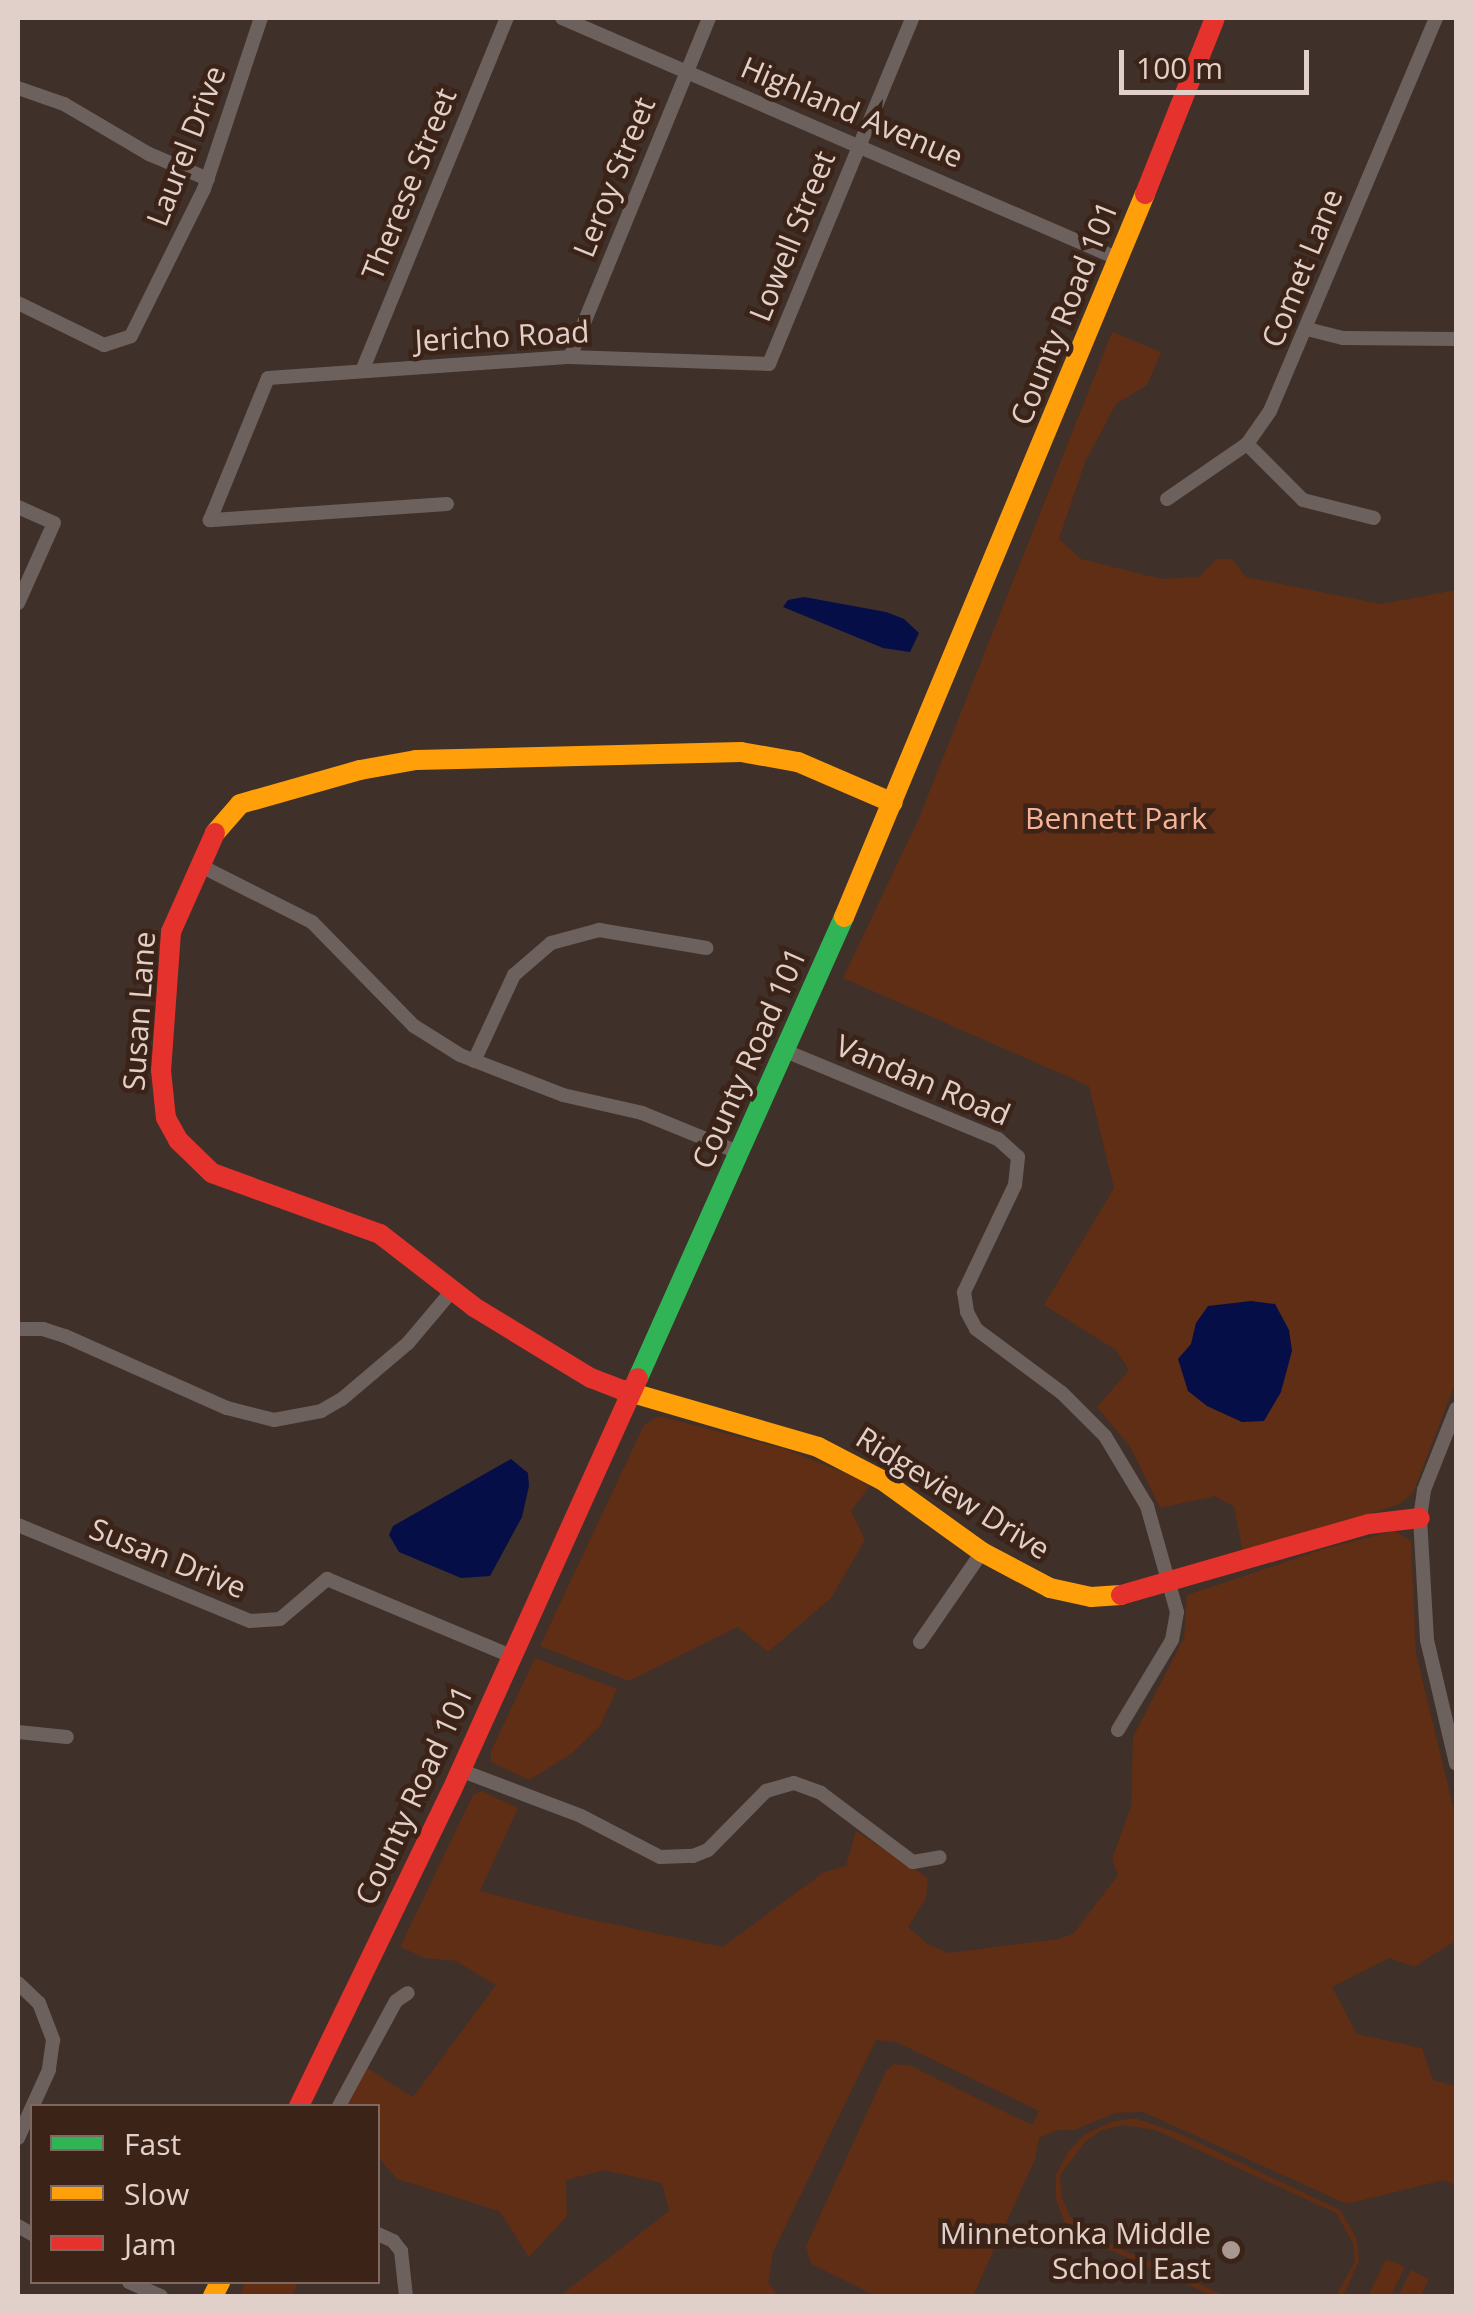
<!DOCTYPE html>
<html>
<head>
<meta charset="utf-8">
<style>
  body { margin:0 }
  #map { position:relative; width:1474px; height:2314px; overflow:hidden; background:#3f3029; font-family:"Open Sans",sans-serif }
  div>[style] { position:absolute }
  .green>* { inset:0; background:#602d15 }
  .water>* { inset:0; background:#060e48 }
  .street>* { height:14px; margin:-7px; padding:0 7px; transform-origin:7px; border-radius:7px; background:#6d615d }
  .fast>* { height:20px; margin:-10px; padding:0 10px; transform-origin:10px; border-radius:10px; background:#30b455 }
  .slow>* { height:20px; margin:-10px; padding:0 10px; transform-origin:10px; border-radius:10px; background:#ff9f0a }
  .jam>* { height:20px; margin:-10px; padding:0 10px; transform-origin:10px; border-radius:10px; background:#e5322d }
  .dots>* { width:28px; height:28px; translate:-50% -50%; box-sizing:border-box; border:5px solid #3c2318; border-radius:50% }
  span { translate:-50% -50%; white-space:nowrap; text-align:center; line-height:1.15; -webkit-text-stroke:9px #3c2318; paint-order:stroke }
  .street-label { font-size:30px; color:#e1d0c9 }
  .park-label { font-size:30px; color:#f7b397 }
  .poi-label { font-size:30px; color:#e1d0c9 }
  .right { translate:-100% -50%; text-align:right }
  .frame { position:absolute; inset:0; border:20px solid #e1d0c9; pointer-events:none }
  .legend { position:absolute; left:30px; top:2104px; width:350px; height:180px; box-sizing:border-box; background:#3c2318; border:2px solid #7e685f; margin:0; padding:12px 18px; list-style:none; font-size:30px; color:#e1d0c9 }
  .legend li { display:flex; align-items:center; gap:20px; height:50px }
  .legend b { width:50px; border:2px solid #7e685f }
  .scale { position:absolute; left:1119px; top:50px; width:190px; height:45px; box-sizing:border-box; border:5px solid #e1d0c9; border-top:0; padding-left:12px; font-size:30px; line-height:35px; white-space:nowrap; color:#e1d0c9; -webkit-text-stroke:8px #3c2318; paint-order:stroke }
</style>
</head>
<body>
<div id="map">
  <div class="green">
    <div style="clip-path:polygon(1112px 332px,1161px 352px,1147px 385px,1116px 404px,1085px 462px,1059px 539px,1081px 559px,1161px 579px,1199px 577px,1216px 559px,1232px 559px,1246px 577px,1381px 604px,1456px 590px,1456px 1381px,1413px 1493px,1400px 1504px,1243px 1553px,1234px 1507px,1215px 1496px,1160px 1508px,1131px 1448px,1097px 1407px,1129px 1370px,1116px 1350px,1044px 1305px,1114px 1188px,1089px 1086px,843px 978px,919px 818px)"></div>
    <div style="clip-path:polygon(659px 1416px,785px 1449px,855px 1477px,869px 1487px,851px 1511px,865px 1540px,831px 1598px,768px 1652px,738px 1627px,629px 1681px,540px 1646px,644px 1425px)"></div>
    <div style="clip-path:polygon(1395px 1531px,1411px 1541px,1416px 1653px,1456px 1819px,1456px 1931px,1454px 1942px,1414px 1967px,1389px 1958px,1332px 1987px,1357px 2034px,1422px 2048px,1433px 2080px,1456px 2086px,1456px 2186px,1444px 2180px,1347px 2204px,1143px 2112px,1115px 2113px,1075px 2130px,1059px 2130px,1039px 2138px,1035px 2159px,973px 2296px,876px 2296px,811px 2264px,806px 2246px,886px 2071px,894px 2064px,911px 2066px,1032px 2125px,1039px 2111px,896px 2042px,876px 2040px,773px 2252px,768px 2283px,779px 2296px,560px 2296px,669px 2211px,662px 2183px,604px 2170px,566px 2180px,567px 2216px,529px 2257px,499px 2211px,397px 2179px,378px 2157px,378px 2106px,347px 2106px,367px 2068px,413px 2097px,496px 1985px,456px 1961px,425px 1958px,400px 1947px,473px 1795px,482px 1791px,518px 1808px,480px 1891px,583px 1918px,723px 1947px,824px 1872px,846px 1866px,856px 1831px,928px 1878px,926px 1898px,908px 1927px,928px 1944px,948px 1953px,1058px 1939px,1073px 1934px,1118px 1875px,1112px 1859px,1131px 1806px,1133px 1737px,1184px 1638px,1187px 1595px,1327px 1548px)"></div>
    <div style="clip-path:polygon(535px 1658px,617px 1689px,600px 1726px,570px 1755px,529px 1780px,491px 1762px,491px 1751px)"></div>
    <div style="clip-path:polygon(1135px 2118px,1178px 2133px,1340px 2210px,1357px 2239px,1359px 2261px,1343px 2296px,1336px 2296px,1355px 2261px,1353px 2243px,1336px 2213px,1155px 2130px,1124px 2125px,1102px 2130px,1085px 2142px,1060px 2175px,1062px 2198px,1071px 2218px,1094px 2237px,1226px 2296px,1213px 2296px,1083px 2238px,1064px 2221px,1056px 2199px,1056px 2174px,1068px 2152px,1085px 2134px,1111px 2122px)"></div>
    <div style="clip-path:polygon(1386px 2259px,1405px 2267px,1391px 2296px,1368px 2296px)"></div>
    <div style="clip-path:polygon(1411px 2270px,1429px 2279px,1421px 2296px,1398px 2296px)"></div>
    <div style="clip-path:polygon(244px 2282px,298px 2282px,292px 2296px,241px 2296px)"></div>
  </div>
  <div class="water">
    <div style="clip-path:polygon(804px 597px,886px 612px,904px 619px,919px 633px,910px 652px,883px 648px,783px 607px,788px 600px)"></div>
    <div style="clip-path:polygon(1251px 1301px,1275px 1304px,1289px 1330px,1292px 1351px,1281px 1392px,1264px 1421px,1242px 1422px,1207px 1406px,1188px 1391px,1178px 1359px,1191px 1344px,1196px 1323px,1208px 1306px)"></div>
    <div style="clip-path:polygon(511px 1459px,528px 1473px,529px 1486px,522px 1517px,490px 1576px,461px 1578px,399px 1552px,389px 1535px,393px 1526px)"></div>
  </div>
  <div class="street">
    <div style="left:562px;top:18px;width:607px;rotate:23.4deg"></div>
    <div style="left:18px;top:88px;width:49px;rotate:19.2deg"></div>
    <div style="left:64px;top:104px;width:99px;rotate:30.5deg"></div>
    <div style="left:149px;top:154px;width:64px;rotate:23deg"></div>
    <div style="left:18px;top:303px;width:96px;rotate:26deg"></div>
    <div style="left:104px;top:345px;width:28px;rotate:-18deg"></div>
    <div style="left:131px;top:336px;width:164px;rotate:-63.6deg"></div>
    <div style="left:204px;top:189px;width:180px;rotate:-71.6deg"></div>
    <div style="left:1307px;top:329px;width:37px;rotate:14deg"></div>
    <div style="left:1343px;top:338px;width:113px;rotate:0.5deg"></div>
    <div style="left:570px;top:357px;width:366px;rotate:-67.7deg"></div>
    <div style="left:362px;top:371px;width:382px;rotate:-67.7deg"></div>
    <div style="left:1247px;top:444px;width:79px;rotate:45deg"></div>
    <div style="left:1303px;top:500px;width:73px;rotate:14.2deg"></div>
    <div style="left:1167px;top:499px;width:97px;rotate:-34.5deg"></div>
    <div style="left:1247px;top:444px;width:40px;rotate:-55.1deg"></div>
    <div style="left:1270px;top:411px;width:427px;rotate:-67.1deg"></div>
    <div style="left:447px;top:504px;width:238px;rotate:176.1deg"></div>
    <div style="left:210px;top:520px;width:153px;rotate:-67.8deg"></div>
    <div style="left:268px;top:378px;width:303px;rotate:-4deg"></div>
    <div style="left:570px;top:357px;width:199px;rotate:2deg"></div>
    <div style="left:769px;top:364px;width:374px;rotate:-67.5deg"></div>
    <div style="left:18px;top:507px;width:39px;rotate:24deg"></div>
    <div style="left:54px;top:523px;width:88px;rotate:114.2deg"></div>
    <div style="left:199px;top:865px;width:127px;rotate:26.8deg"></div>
    <div style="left:312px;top:922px;width:146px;rotate:45.6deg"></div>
    <div style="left:414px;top:1026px;width:54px;rotate:32.2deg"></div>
    <div style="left:460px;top:1055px;width:110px;rotate:21.2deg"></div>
    <div style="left:563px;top:1095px;width:81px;rotate:12.8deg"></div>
    <div style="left:642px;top:1113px;width:106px;rotate:22.2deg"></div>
    <div style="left:783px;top:1050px;width:233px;rotate:22.5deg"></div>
    <div style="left:998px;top:1139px;width:27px;rotate:42deg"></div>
    <div style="left:1018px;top:1157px;width:28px;rotate:96deg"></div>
    <div style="left:1015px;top:1185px;width:119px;rotate:115.5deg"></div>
    <div style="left:964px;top:1292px;width:20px;rotate:81deg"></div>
    <div style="left:967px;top:1312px;width:19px;rotate:62deg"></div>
    <div style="left:976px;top:1329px;width:107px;rotate:36.7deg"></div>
    <div style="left:1062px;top:1393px;width:61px;rotate:45deg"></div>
    <div style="left:1105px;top:1436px;width:82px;rotate:59deg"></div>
    <div style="left:1147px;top:1506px;width:110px;rotate:74.2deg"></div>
    <div style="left:1177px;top:1612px;width:28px;rotate:100deg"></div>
    <div style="left:1172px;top:1640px;width:105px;rotate:121deg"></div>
    <div style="left:474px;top:1061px;width:95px;rotate:-65.1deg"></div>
    <div style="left:514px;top:975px;width:49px;rotate:-40.9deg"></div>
    <div style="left:551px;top:943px;width:50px;rotate:-15.2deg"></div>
    <div style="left:599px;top:930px;width:109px;rotate:9.5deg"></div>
    <div style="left:18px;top:1329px;width:25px"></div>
    <div style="left:43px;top:1329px;width:23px;rotate:18deg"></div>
    <div style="left:65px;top:1336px;width:177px;rotate:24deg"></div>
    <div style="left:227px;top:1408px;width:49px;rotate:14.3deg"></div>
    <div style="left:274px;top:1420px;width:48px;rotate:-10.8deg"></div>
    <div style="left:321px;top:1411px;width:24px;rotate:-30deg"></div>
    <div style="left:342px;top:1399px;width:87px;rotate:-40.3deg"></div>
    <div style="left:408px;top:1343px;width:68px;rotate:-49.8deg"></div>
    <div style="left:1456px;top:1409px;width:87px;rotate:111.6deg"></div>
    <div style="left:1424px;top:1490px;width:28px;rotate:98deg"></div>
    <div style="left:1420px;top:1518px;width:122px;rotate:86.7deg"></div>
    <div style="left:1427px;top:1640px;width:127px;rotate:76.8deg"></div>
    <div style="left:18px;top:1525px;width:251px;rotate:22.5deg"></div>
    <div style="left:250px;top:1621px;width:30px;rotate:-4deg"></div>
    <div style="left:280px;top:1619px;width:62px;rotate:-40.4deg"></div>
    <div style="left:327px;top:1579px;width:199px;rotate:22.7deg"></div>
    <div style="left:920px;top:1642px;width:109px;rotate:-55.4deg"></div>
    <div style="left:18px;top:1732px;width:49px;rotate:5.8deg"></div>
    <div style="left:460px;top:1770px;width:129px;rotate:20.8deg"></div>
    <div style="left:581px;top:1816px;width:89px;rotate:27.4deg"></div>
    <div style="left:660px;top:1857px;width:33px;rotate:-2deg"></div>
    <div style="left:693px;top:1856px;width:16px;rotate:-22deg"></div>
    <div style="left:708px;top:1850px;width:83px;rotate:-45.5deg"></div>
    <div style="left:766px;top:1791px;width:29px;rotate:-16deg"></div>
    <div style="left:794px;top:1783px;width:29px;rotate:20deg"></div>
    <div style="left:821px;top:1793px;width:115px;rotate:36.9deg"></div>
    <div style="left:913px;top:1862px;width:27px;rotate:-10deg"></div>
    <div style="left:18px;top:1983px;width:29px;rotate:44deg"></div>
    <div style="left:39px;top:2003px;width:40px;rotate:69deg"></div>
    <div style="left:53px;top:2040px;width:30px;rotate:98deg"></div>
    <div style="left:49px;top:2070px;width:75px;rotate:114.5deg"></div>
    <div style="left:339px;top:2106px;width:119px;rotate:-61.5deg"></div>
    <div style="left:396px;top:2001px;width:14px;rotate:-34deg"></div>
    <div style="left:18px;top:2226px;width:16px;rotate:30deg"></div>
    <div style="left:378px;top:2234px;width:17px;rotate:25deg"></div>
    <div style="left:393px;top:2241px;width:13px;rotate:51deg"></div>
    <div style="left:401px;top:2251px;width:45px;rotate:83.7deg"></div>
    <div style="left:129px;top:2282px;width:35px;rotate:24deg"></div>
  </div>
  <div class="fast">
    <div style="left:638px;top:1378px;width:505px;rotate:-65.92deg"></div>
  </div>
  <div class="slow">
    <div style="left:215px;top:833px;width:38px;rotate:-49deg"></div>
    <div style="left:240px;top:804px;width:125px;rotate:-15.8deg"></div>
    <div style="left:360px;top:770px;width:57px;rotate:-10.1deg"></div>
    <div style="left:416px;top:760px;width:325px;rotate:-1.4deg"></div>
    <div style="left:741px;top:752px;width:58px;rotate:10deg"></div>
    <div style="left:798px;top:762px;width:103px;rotate:23.3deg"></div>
    <div style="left:844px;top:917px;width:783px;rotate:-67.4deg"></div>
    <div style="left:622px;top:1390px;width:204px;rotate:16.2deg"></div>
    <div style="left:818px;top:1447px;width:72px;rotate:27.3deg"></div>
    <div style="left:882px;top:1480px;width:123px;rotate:35.8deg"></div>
    <div style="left:982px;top:1552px;width:77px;rotate:27.9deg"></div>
    <div style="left:1050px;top:1588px;width:42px;rotate:12.4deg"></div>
    <div style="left:1091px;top:1597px;width:30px;rotate:-4deg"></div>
    <div style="left:213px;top:2296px;width:16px;rotate:-63deg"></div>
  </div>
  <div class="jam">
    <div style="left:1145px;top:194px;width:189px;rotate:-68.3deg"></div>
    <div style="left:215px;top:833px;width:108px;rotate:114deg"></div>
    <div style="left:171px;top:932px;width:138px;rotate:94.1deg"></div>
    <div style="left:161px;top:1070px;width:48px;rotate:84.1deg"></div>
    <div style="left:166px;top:1118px;width:25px;rotate:61deg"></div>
    <div style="left:178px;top:1140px;width:47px;rotate:44.1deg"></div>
    <div style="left:212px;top:1173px;width:179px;rotate:20deg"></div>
    <div style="left:380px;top:1234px;width:119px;rotate:37.8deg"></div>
    <div style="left:474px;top:1307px;width:137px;rotate:31.3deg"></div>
    <div style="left:591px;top:1378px;width:33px;rotate:21deg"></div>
    <div style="left:1121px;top:1595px;width:258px;rotate:-16deg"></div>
    <div style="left:1369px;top:1524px;width:51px;rotate:-6.7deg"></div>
    <div style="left:299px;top:2106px;width:349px;rotate:-64.2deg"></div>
    <div style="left:451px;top:1792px;width:454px;rotate:-65.7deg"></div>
  </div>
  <div class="dots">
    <div style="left:1231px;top:2250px;background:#a89891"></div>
  </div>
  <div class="street-label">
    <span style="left:852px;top:112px;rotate:23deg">Highland Avenue</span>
    <span style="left:186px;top:146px;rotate:-69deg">Laurel Drive</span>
    <span style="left:614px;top:177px;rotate:-68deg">Leroy Street</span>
    <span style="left:409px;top:184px;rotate:-68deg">Therese Street</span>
    <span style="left:792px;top:236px;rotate:-68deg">Lowell Street</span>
    <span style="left:1302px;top:268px;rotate:-68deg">Comet Lane</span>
    <span style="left:1064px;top:313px;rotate:-68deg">County Road 101</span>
    <span style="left:502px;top:336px;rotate:-3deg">Jericho Road</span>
    <span style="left:139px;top:1011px;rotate:-86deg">Susan Lane</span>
    <span style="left:749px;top:1058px;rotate:-66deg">County Road 101</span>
    <span style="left:923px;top:1080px;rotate:23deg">Vandan Road</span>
    <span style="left:953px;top:1493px;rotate:32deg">Ridgeview Drive</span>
    <span style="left:168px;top:1558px;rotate:22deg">Susan Drive</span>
    <span style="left:414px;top:1795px;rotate:-65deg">County Road 101</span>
  </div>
  <div class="park-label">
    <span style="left:1116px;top:818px">Bennett Park</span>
  </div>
  <div class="poi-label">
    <span class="right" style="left:1211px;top:2250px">Minnetonka Middle<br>School East</span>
  </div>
  <div class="frame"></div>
  <ul class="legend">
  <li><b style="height:12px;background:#30b455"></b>Fast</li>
  <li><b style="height:12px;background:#ff9f0a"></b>Slow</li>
  <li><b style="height:12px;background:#e5322d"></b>Jam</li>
  </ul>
  <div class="scale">100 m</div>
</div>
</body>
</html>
